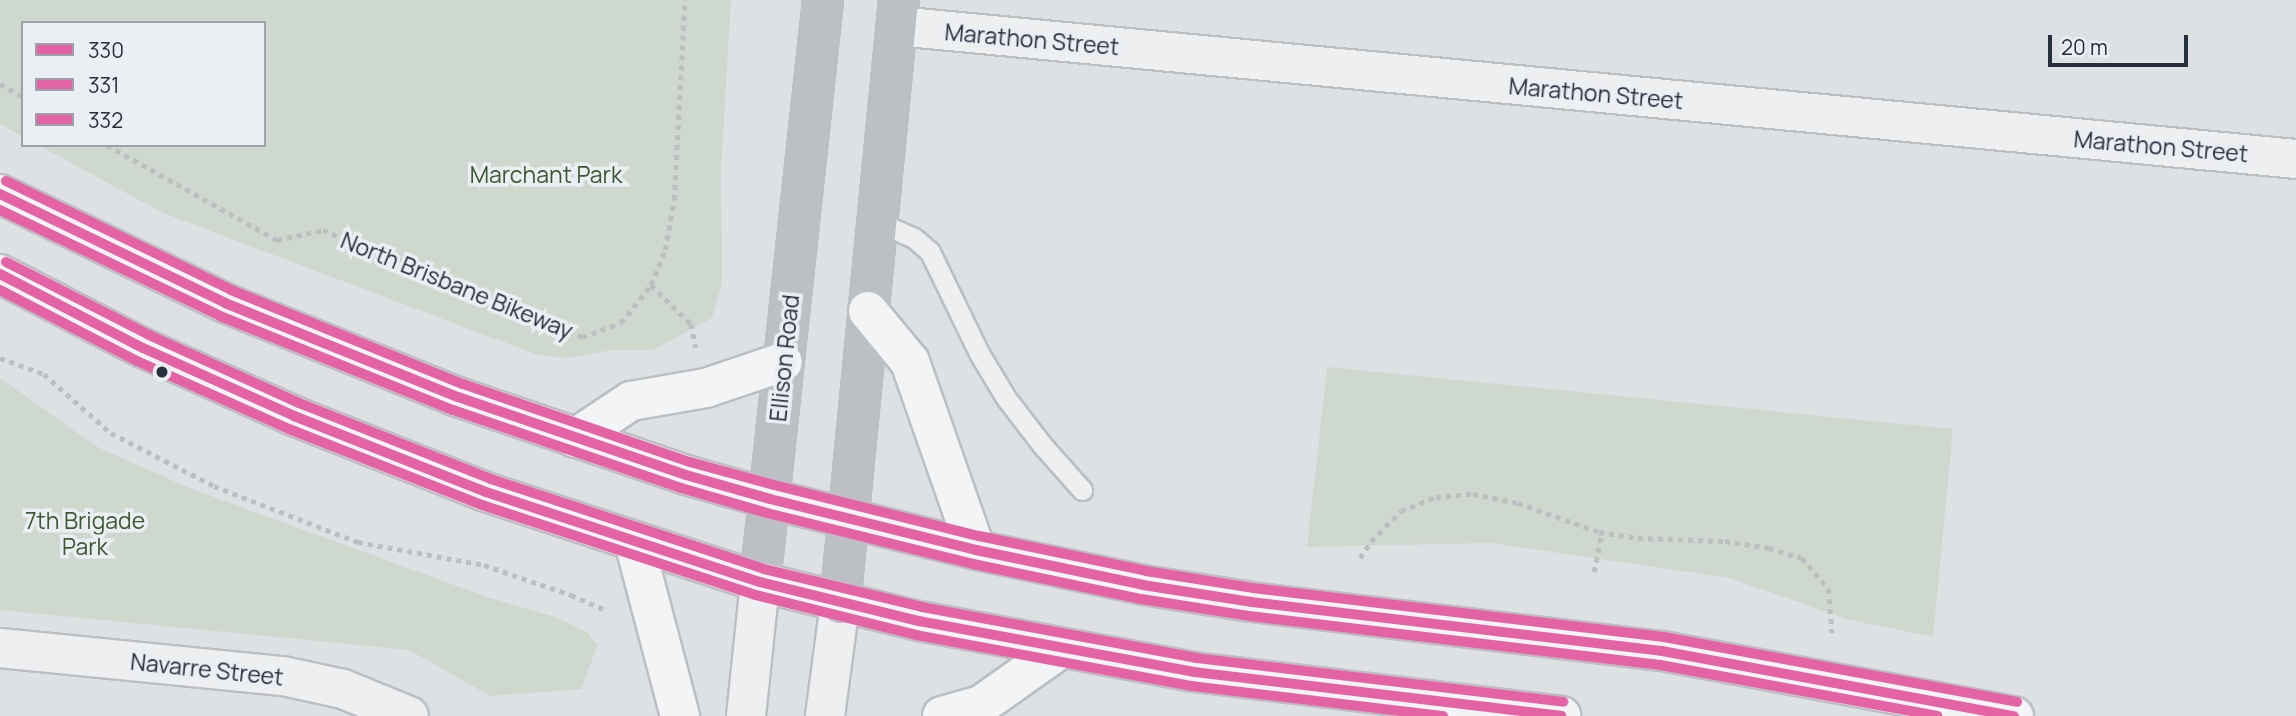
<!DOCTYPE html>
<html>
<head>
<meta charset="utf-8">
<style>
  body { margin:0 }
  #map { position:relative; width:2296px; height:716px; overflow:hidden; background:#dee1e4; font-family:Manrope,sans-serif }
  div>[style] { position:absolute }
  .green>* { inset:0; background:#cfd8ce }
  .path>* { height:4.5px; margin-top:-2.25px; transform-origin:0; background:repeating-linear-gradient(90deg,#bcbfc2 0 5px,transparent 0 10px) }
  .roads { filter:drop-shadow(2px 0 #bcbfc2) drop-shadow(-2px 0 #bcbfc2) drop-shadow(0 2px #bcbfc2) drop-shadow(0 -2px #bcbfc2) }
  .service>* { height:19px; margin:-9.5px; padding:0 9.5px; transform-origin:9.5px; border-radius:9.5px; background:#edeff1 }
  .minor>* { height:38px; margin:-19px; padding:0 19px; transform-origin:19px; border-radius:19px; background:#edeff1 }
  .tertiary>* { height:38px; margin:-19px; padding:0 19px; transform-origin:19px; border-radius:19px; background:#edeff1 }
  .secondary>* { height:38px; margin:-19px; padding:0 19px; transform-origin:19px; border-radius:19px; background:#bcc0c4 }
  .primary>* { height:38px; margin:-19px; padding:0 19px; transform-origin:19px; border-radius:19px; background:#f2f4f5 }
  .bus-1>* { height:10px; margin:-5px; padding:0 5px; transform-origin:5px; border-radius:5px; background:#e463a4 }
  .bus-2>* { height:10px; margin:-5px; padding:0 5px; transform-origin:5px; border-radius:5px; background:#e463a4 }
  .bus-3>* { height:10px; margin:-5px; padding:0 5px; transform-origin:5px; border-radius:5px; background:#e463a4 }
  .dots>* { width:19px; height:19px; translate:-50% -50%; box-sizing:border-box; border:4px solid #ebeff4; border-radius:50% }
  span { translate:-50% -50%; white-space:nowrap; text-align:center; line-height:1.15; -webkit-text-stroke:7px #ebeff4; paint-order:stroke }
  .street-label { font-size:23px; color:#252f3d }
  .park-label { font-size:23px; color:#3b5932 }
  .legend { position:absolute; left:21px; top:21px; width:245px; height:126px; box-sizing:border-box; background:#ebeff4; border:2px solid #9ca2ab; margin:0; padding:9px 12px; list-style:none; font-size:21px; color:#252f3d }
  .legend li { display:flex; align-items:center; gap:14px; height:35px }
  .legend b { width:35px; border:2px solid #9ca2ab }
  .scale { position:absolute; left:2048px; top:35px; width:140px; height:32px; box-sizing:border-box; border:4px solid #252f3d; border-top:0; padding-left:9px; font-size:21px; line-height:24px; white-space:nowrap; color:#252f3d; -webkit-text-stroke:5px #ebeff4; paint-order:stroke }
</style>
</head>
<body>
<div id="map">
  <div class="green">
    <div style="clip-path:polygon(0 0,731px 0,721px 168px,722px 283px,712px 318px,653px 350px,613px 350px,566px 358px,538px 355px,163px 213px,38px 145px,264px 145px,264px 23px,23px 23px,23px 137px,0 124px)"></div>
    <div style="clip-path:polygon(1327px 367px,1953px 429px,1933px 637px,1850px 620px,1729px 578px,1491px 543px,1307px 547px)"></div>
    <div style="clip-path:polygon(0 378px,99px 448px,192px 489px,487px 597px,558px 618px,590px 634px,590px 638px,598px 644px,581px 689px,490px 696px,409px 650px,0 610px)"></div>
  </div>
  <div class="path">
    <div style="left:0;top:84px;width:26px;rotate:29deg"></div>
    <div style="left:107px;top:145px;width:195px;rotate:29.2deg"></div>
    <div style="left:277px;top:240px;width:47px;rotate:-12.3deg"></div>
    <div style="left:323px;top:230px;width:226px;rotate:21.6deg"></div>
    <div style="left:533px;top:313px;width:55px;rotate:26.1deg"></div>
    <div style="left:582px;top:337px;width:41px;rotate:-19.7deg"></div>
    <div style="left:621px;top:323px;width:48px;rotate:-51.7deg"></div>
    <div style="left:651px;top:285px;width:38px;rotate:-68deg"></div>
    <div style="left:665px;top:250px;width:51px;rotate:-79.8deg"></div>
    <div style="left:674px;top:200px;width:200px;rotate:-86.9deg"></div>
    <div style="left:651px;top:285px;width:56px;rotate:44.3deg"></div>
    <div style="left:691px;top:324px;width:24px;rotate:78deg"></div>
    <div style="left:0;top:358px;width:47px;rotate:20deg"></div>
    <div style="left:44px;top:374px;width:89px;rotate:41.4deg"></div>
    <div style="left:111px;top:433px;width:116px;rotate:27.2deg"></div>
    <div style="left:214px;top:486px;width:155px;rotate:21.3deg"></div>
    <div style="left:358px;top:542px;width:128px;rotate:10.3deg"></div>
    <div style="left:484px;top:565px;width:92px;rotate:19deg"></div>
    <div style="left:571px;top:595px;width:40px;rotate:23.4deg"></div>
    <div style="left:1360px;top:558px;width:20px;rotate:-57deg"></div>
    <div style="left:1371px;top:541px;width:42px;rotate:-45deg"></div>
    <div style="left:1401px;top:511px;width:38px;rotate:-22deg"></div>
    <div style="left:1436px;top:497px;width:37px;rotate:-5deg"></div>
    <div style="left:1473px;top:494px;width:46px;rotate:11.3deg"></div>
    <div style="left:1518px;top:503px;width:86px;rotate:19.7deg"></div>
    <div style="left:1599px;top:532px;width:39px;rotate:9deg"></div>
    <div style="left:1638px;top:538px;width:87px;rotate:2deg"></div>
    <div style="left:1725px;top:541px;width:45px;rotate:9deg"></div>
    <div style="left:1769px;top:548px;width:34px;rotate:17deg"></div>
    <div style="left:1802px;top:558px;width:41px;rotate:48.9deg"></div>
    <div style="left:1829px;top:589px;width:44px;rotate:86.1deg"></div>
    <div style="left:1594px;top:572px;width:41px;rotate:-78.7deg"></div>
  </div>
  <div class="roads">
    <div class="service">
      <div style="left:878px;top:222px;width:39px;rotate:24deg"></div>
      <div style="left:914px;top:238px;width:21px;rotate:41deg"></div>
      <div style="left:930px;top:252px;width:114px;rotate:64.1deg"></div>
      <div style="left:980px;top:355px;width:50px;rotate:58.8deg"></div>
      <div style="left:1006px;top:398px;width:61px;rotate:52.4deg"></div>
      <div style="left:1043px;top:446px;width:59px;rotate:48.4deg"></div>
    </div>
    <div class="minor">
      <div style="left:897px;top:26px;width:1405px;rotate:5.43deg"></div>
      <div style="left:0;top:648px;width:284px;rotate:5.7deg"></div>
      <div style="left:283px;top:676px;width:61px;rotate:12.2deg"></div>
      <div style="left:343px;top:689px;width:71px;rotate:22.2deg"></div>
    </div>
    <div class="tertiary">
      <div style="left:746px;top:716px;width:135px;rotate:-84deg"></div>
      <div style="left:825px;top:716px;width:113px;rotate:-82.4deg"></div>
    </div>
    <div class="secondary">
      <div style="left:760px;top:582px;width:585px;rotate:-83.82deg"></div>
      <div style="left:840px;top:604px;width:607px;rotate:-84.42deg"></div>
    </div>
    <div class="primary">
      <div style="left:0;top:194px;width:250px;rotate:25.8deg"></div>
      <div style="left:225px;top:303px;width:251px;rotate:22deg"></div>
      <div style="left:458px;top:397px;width:241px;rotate:18.9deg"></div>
      <div style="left:686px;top:475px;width:87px;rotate:15.9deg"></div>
      <div style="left:770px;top:499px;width:212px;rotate:13.9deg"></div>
      <div style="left:976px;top:550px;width:171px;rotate:11.8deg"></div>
      <div style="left:1143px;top:585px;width:109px;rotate:8.9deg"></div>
      <div style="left:1251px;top:602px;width:414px;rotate:6.8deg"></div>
      <div style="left:1662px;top:651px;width:358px;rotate:10.5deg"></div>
      <div style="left:0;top:274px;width:161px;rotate:27.4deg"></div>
      <div style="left:143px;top:348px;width:166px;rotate:24.2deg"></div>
      <div style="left:294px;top:416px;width:206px;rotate:21.6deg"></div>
      <div style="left:486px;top:492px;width:288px;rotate:18.2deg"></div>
      <div style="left:760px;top:582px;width:164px;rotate:13.8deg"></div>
      <div style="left:919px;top:621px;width:280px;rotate:10.5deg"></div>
      <div style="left:1194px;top:672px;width:370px;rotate:6.8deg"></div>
      <div style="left:868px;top:311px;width:66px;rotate:50.5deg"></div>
      <div style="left:910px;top:362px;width:199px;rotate:70.7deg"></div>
      <div style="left:575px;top:438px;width:67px;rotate:-33.5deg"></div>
      <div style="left:631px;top:401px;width:76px;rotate:-9.8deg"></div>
      <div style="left:706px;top:388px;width:81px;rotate:-18.7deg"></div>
      <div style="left:634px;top:542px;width:180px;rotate:75.2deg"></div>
      <div style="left:942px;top:716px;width:41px;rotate:-15.8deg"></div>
      <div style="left:981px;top:705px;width:97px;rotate:-35.3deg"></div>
    </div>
  </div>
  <div class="bus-1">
    <div style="left:0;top:194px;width:250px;rotate:25.8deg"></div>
    <div style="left:225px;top:303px;width:251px;rotate:22deg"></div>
    <div style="left:458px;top:397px;width:241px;rotate:18.9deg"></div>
    <div style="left:686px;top:475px;width:87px;rotate:15.9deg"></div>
    <div style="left:770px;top:499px;width:212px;rotate:13.9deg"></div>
    <div style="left:976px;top:550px;width:171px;rotate:11.8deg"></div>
    <div style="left:1143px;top:585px;width:109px;rotate:8.9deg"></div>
    <div style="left:1251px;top:602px;width:414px;rotate:6.8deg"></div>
    <div style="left:1662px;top:651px;width:358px;rotate:10.5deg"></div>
    <div style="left:0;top:274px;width:161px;rotate:27.4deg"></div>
    <div style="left:143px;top:348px;width:166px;rotate:24.2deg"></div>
    <div style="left:294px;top:416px;width:206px;rotate:21.6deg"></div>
    <div style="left:486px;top:492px;width:288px;rotate:18.2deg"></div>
    <div style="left:760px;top:582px;width:164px;rotate:13.8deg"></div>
    <div style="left:919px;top:621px;width:280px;rotate:10.5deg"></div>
    <div style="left:1194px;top:672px;width:370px;rotate:6.8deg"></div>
  </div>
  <div class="bus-2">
    <div style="left:0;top:210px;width:244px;rotate:25.7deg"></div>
    <div style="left:220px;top:316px;width:251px;rotate:22deg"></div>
    <div style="left:453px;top:410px;width:241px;rotate:18.9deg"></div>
    <div style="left:681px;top:488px;width:90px;rotate:16.2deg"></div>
    <div style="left:767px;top:513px;width:212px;rotate:13.9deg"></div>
    <div style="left:973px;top:564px;width:172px;rotate:11.8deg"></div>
    <div style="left:1141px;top:599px;width:109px;rotate:8.9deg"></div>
    <div style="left:1249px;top:616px;width:414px;rotate:6.8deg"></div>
    <div style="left:1660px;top:665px;width:282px;rotate:10.4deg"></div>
    <div style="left:0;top:290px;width:154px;rotate:27.4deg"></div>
    <div style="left:137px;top:361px;width:167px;rotate:24.1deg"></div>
    <div style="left:289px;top:429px;width:207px;rotate:21.5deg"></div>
    <div style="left:482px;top:505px;width:288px;rotate:18.2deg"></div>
    <div style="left:756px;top:595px;width:165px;rotate:14deg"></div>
    <div style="left:916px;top:635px;width:280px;rotate:10.5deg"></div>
    <div style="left:1191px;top:686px;width:254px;rotate:6.8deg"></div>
  </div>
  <div class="bus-3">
    <div style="left:6px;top:181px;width:250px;rotate:25.8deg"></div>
    <div style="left:231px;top:290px;width:250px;rotate:22.1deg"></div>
    <div style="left:463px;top:384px;width:240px;rotate:19deg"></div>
    <div style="left:690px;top:462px;width:87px;rotate:15.3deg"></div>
    <div style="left:774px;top:485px;width:211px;rotate:14deg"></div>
    <div style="left:979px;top:536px;width:171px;rotate:11.8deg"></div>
    <div style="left:1146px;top:571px;width:108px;rotate:9deg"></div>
    <div style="left:1253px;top:588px;width:414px;rotate:6.8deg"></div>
    <div style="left:1664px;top:637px;width:359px;rotate:10.4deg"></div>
    <div style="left:6px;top:262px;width:161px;rotate:27deg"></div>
    <div style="left:149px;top:335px;width:165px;rotate:24.4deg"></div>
    <div style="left:299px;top:403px;width:206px;rotate:21.6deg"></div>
    <div style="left:491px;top:479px;width:287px;rotate:18.2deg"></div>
    <div style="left:764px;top:569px;width:163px;rotate:13.5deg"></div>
    <div style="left:922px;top:607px;width:279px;rotate:10.5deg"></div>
    <div style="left:1196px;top:658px;width:370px;rotate:6.8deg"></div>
  </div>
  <div class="dots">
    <div style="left:162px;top:372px;background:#252f3d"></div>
  </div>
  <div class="street-label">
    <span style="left:1032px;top:39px;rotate:5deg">Marathon Street</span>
    <span style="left:1596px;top:93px;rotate:5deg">Marathon Street</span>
    <span style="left:2161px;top:146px;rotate:5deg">Marathon Street</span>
    <span style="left:457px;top:285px;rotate:22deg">North Brisbane Bikeway</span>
    <span style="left:784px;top:358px;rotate:-84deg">Ellison Road</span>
    <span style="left:207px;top:669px;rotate:6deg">Navarre Street</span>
  </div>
  <div class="park-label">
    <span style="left:546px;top:174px">Marchant Park</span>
    <span style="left:85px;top:533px">7th Brigade<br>Park</span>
  </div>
  <ul class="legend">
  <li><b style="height:9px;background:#e463a4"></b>330</li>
  <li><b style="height:9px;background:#e463a4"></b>331</li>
  <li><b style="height:9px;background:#e463a4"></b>332</li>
  </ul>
  <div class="scale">20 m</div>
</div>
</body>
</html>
